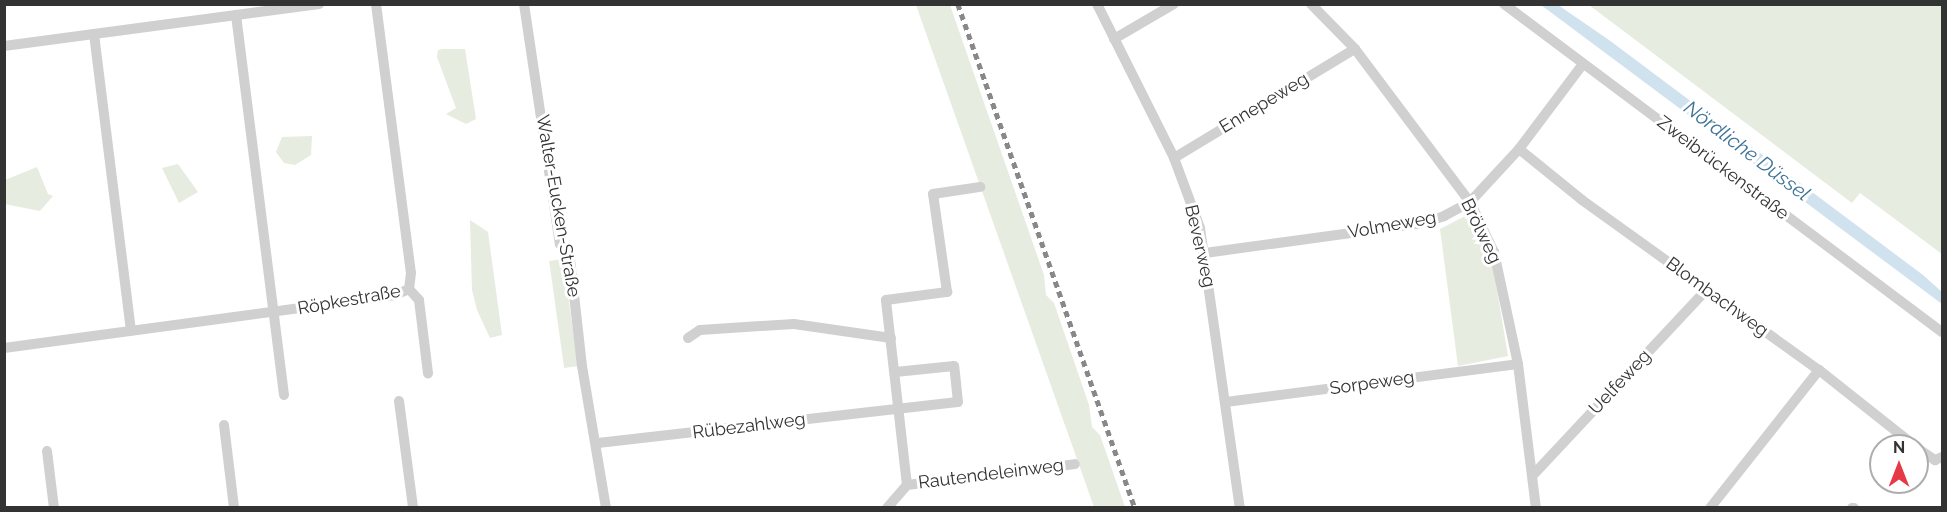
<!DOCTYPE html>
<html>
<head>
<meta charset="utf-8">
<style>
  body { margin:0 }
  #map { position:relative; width:1947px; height:512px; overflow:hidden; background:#fff; font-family:Raleway,sans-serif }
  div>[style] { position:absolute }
  .green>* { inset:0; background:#e6ecdf; transform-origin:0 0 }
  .water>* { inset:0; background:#cfe2ee }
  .minor>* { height:10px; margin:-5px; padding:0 5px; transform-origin:5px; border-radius:5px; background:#d0d0d0 }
  .rail>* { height:4.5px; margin-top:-2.25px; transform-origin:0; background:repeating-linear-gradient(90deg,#888 0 6px,transparent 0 10.5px) }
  span { translate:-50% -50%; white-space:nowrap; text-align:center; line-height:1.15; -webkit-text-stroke:6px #fff; paint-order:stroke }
  .street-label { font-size:18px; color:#333 }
  .water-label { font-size:20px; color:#3f7597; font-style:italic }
  .frame { position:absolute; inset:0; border:6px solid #333; pointer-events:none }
  .north { position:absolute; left:1869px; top:434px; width:60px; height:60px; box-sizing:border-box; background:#fff; border:2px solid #adadad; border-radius:50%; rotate:0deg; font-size:16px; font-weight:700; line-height:24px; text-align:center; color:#333 }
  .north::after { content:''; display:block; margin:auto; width:21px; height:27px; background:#e63946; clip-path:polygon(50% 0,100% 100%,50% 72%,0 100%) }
</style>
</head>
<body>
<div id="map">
  <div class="green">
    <div style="clip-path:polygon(916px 5px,950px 5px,1044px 275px,1046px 295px,1054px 303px,1089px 405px,1092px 427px,1100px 435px,1125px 507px,1094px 507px)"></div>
    <div style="clip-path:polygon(1589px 5px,1942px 5px,1942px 254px,1860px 193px,1852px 203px)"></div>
    <div style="clip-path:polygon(443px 49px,465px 49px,476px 119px,466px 124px,446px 114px,456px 108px,437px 57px,438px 50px)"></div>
    <div style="clip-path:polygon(312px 136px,311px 155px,295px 165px,284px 163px,276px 152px,282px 137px)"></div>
    <div style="clip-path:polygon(178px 164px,198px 192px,179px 203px,162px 168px)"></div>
    <div style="clip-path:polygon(37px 167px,48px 194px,53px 196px,40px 211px,5px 204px,5px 180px)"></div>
    <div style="clip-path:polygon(1469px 214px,1491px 254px,1508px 356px,1458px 366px,1440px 229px)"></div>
    <div style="clip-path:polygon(470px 220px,488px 232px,502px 335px,490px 338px,477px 310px,472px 290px)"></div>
    <div style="left:563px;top:259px;width:108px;height:14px;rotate:82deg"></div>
  </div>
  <div class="water">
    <div style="clip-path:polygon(1541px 5px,1558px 5px,1609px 40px,1923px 275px,1942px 292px,1942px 304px)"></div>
  </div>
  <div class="minor">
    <div style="left:376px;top:4px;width:271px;rotate:82.6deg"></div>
    <div style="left:411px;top:273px;width:16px;rotate:97deg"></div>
    <div style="left:524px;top:4px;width:243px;rotate:81.5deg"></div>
    <div style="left:560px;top:244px;width:18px;rotate:56deg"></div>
    <div style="left:570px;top:259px;width:108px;rotate:83.6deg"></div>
    <div style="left:582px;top:366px;width:144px;rotate:80.4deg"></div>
    <div style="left:1097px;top:4px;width:172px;rotate:63.4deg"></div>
    <div style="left:1174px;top:158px;width:75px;rotate:69.6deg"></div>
    <div style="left:1200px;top:228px;width:283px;rotate:81.9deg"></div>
    <div style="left:1311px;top:4px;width:63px;rotate:45.6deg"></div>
    <div style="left:1355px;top:49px;width:191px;rotate:53.1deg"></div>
    <div style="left:1470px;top:202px;width:55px;rotate:64.4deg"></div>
    <div style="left:1494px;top:252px;width:115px;rotate:77.9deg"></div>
    <div style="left:1518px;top:364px;width:145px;rotate:82.9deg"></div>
    <div style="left:1504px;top:4px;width:547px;rotate:36.83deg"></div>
    <div style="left:236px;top:15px;width:383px;rotate:82.8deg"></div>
    <div style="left:94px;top:34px;width:299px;rotate:82.9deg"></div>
    <div style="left:1114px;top:39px;width:69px;rotate:-30.3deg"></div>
    <div style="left:4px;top:46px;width:318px;rotate:-7.6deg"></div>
    <div style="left:1519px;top:149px;width:81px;rotate:39deg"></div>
    <div style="left:1582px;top:200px;width:292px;rotate:35.7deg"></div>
    <div style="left:1819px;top:370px;width:122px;rotate:38.4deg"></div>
    <div style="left:1174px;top:158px;width:211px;rotate:-31.1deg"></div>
    <div style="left:1205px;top:253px;width:220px;rotate:-7.8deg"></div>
    <div style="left:1423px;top:223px;width:22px;rotate:-18deg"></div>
    <div style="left:1444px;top:216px;width:30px;rotate:-28deg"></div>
    <div style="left:1470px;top:202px;width:72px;rotate:-47.2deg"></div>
    <div style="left:1519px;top:149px;width:106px;rotate:-53deg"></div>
    <div style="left:409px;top:289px;width:15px;rotate:48deg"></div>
    <div style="left:419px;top:300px;width:74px;rotate:83deg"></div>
    <div style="left:688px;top:338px;width:14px;rotate:-34deg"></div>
    <div style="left:700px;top:330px;width:94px;rotate:-3.7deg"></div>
    <div style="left:794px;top:324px;width:98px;rotate:8.2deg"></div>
    <div style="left:4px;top:348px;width:395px;rotate:-7.7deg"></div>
    <div style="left:395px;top:295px;width:15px;rotate:-23deg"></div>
    <div style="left:399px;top:401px;width:108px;rotate:82.5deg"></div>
    <div style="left:1226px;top:402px;width:294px;rotate:-7.4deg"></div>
    <div style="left:224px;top:425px;width:84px;rotate:83.1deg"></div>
    <div style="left:598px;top:443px;width:362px;rotate:-6.5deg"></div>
    <div style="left:958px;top:402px;width:36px;rotate:-96deg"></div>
    <div style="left:954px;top:366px;width:59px;rotate:174.2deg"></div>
    <div style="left:1917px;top:448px;width:22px;rotate:34deg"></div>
    <div style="left:1935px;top:460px;width:8px;rotate:-23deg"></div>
    <div style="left:47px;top:451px;width:57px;rotate:83deg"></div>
    <div style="left:1534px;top:474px;width:253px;rotate:-46.9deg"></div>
    <div style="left:907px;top:485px;width:186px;rotate:-96.5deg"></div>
    <div style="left:886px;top:300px;width:62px;rotate:-7.5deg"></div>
    <div style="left:947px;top:292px;width:99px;rotate:-98.1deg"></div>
    <div style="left:933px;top:194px;width:48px;rotate:-8.5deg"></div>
    <div style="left:887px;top:508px;width:30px;rotate:-49deg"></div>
    <div style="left:907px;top:485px;width:169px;rotate:-7.1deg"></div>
    <div style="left:1710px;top:508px;width:176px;rotate:-51.7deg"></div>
    <div style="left:1852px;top:508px;width:2px"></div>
  </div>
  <div class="rail">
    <div style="left:958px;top:4px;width:534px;rotate:70.65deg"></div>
  </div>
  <div class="street-label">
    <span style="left:1264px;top:103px;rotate:-31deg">Ennepeweg</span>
    <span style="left:1723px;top:168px;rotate:37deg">Zweibrückenstraße</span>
    <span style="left:558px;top:206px;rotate:80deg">Walter-Eucken-Straße</span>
    <span style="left:1392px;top:225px;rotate:-10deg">Volmeweg</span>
    <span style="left:1481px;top:231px;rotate:64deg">Brölweg</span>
    <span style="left:1200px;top:246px;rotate:77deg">Beverweg</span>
    <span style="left:1717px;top:297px;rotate:36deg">Blombachweg</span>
    <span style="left:349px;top:300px;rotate:-10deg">Röpkestraße</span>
    <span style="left:1620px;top:382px;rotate:-47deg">Uelfeweg</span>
    <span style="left:1372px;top:383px;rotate:-8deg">Sorpeweg</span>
    <span style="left:749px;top:426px;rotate:-7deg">Rübezahlweg</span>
    <span style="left:991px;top:474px;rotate:-7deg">Rautendeleinweg</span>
  </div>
  <div class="water-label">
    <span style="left:1747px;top:151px;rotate:37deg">Nördliche Düssel</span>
  </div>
  <div class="frame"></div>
  <div class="north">N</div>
</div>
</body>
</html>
